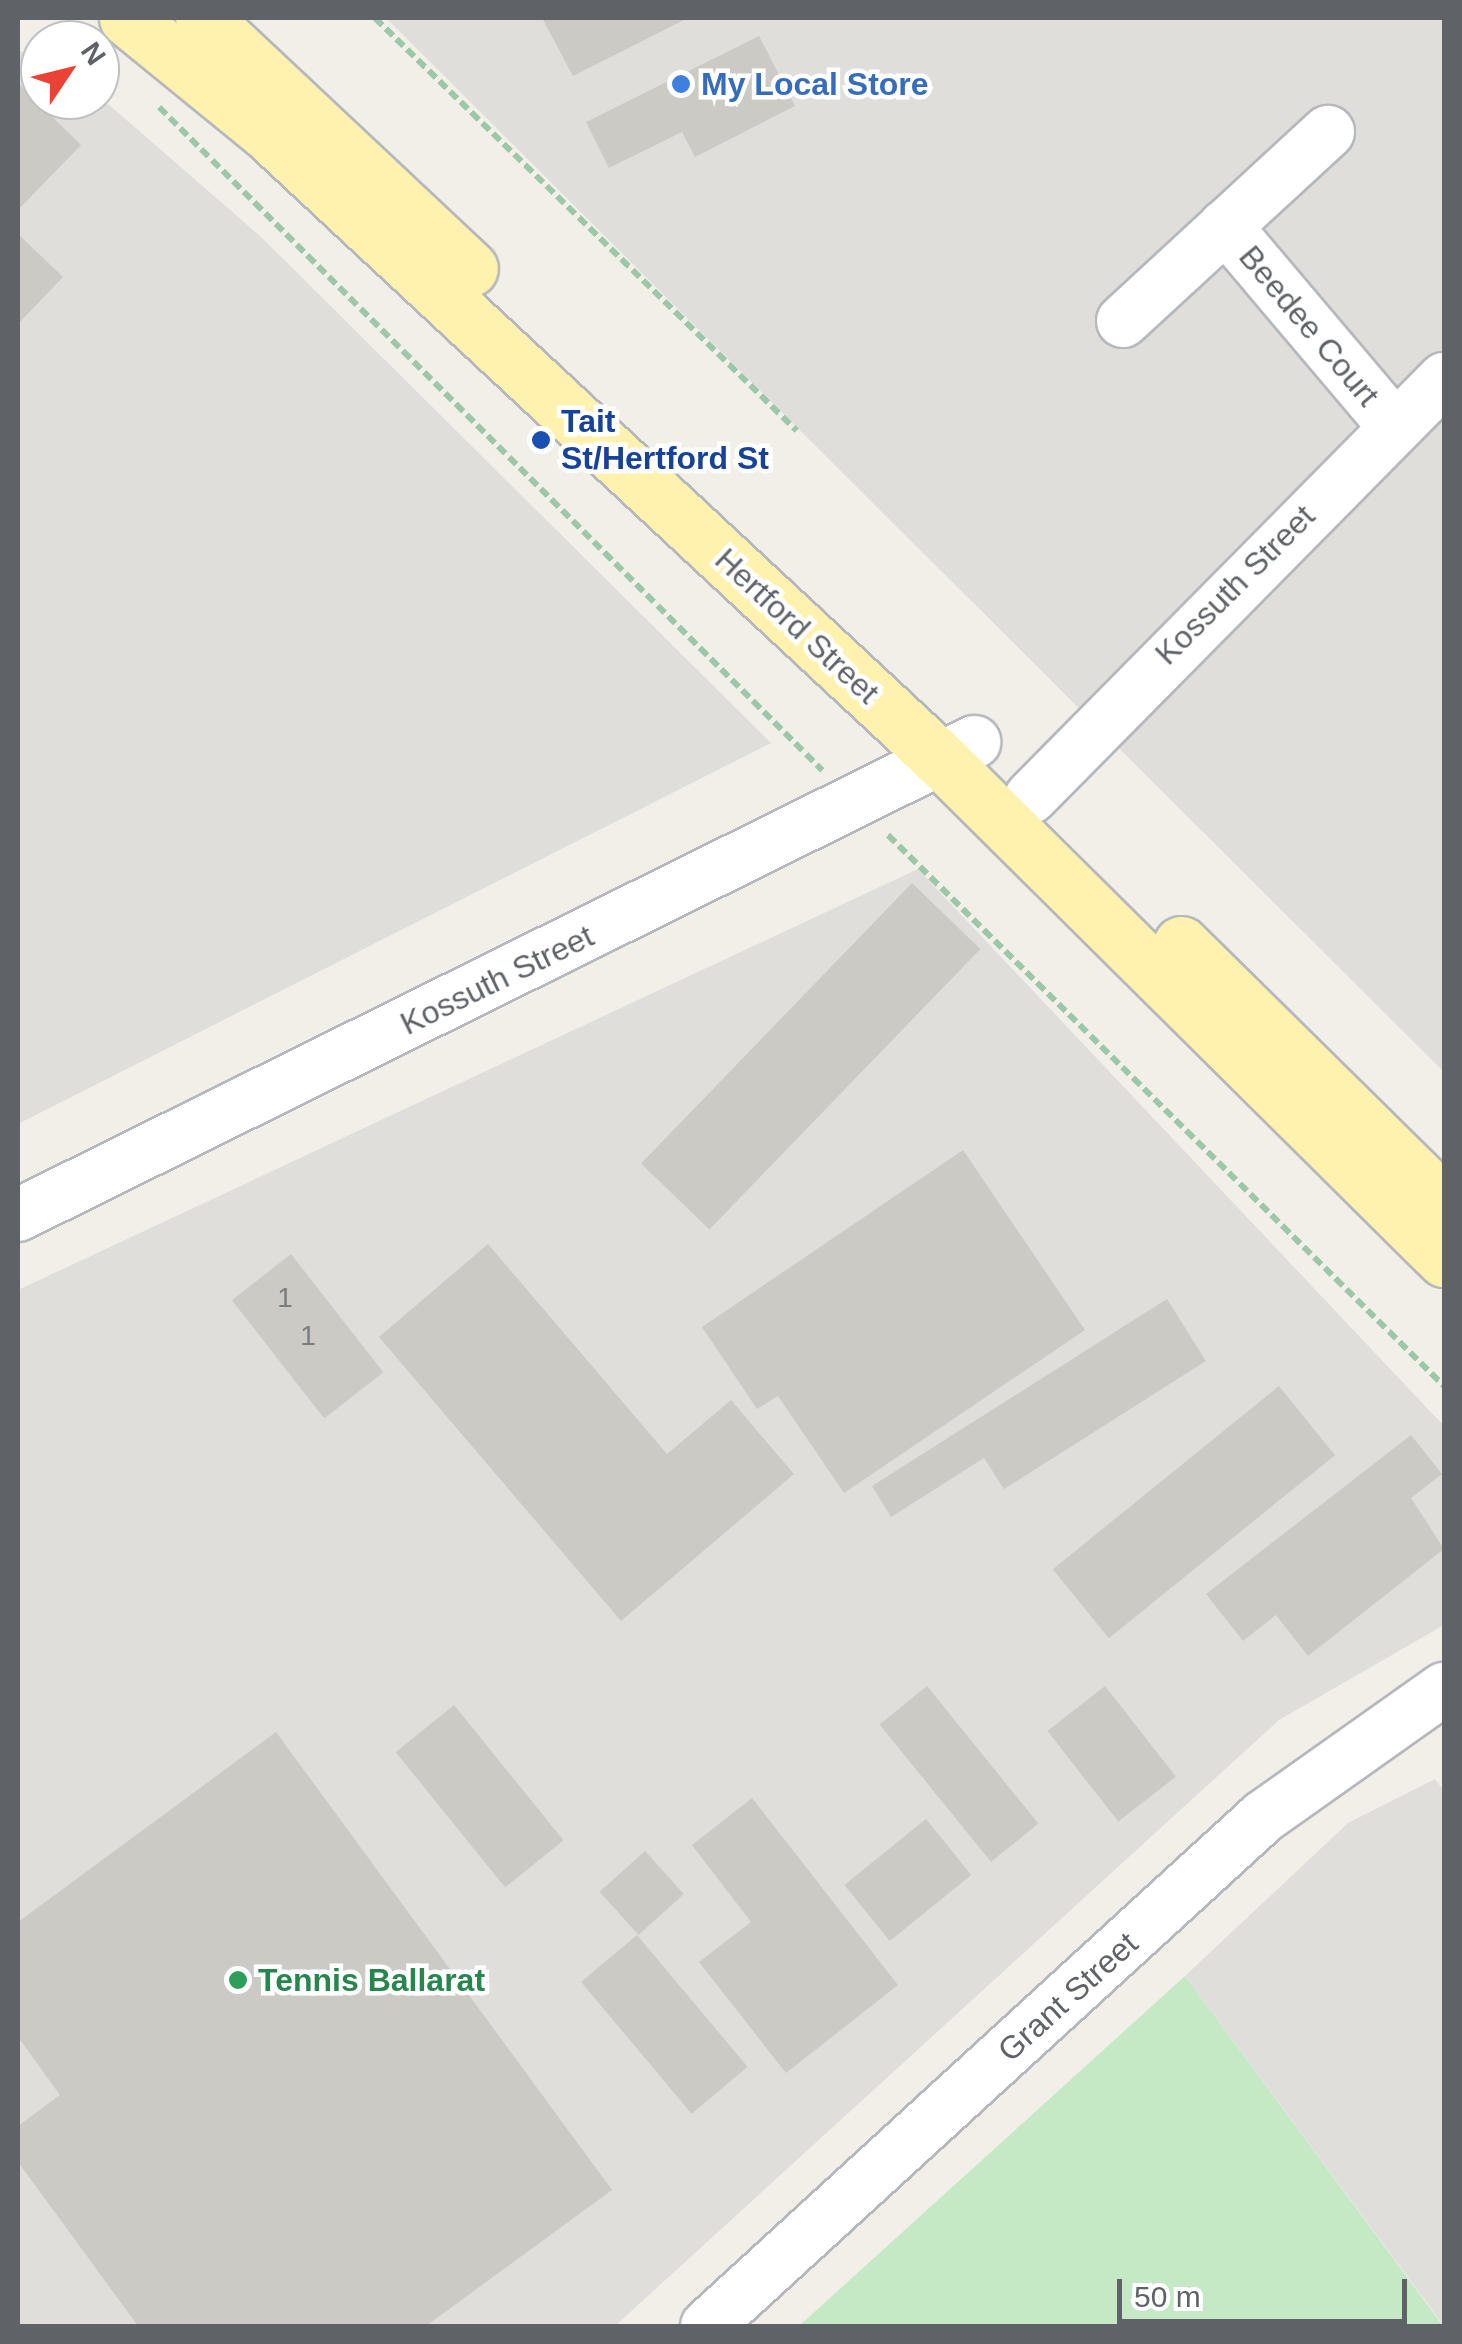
<!DOCTYPE html>
<html>
<head>
<meta charset="utf-8">
<style>
  body { margin:0 }
  #map { position:relative; width:1462px; height:2344px; overflow:hidden; background:#f1efe8; font-family:Helvetica,sans-serif }
  div>[style] { position:absolute }
  .industrial>* { inset:0; background:#e0deda }
  .green>* { inset:0; background:#c5e8c5 }
  .building>* { inset:0; background:#cccac5; transform-origin:0 0 }
  .path>* { height:6px; margin-top:-3px; transform-origin:0; background:repeating-linear-gradient(90deg,#9cc7a9 0 10px,transparent 0 15px) }
  .roads { filter:drop-shadow(2px 0 #b5b8bc) drop-shadow(-2px 0 #b5b8bc) drop-shadow(0 2px #b5b8bc) drop-shadow(0 -2px #b5b8bc) }
  .minor>* { height:52px; margin:-26px; padding:0 26px; transform-origin:26px; border-radius:26px; background:#fff }
  .major>* { height:55px; margin:-27.5px; padding:0 27.5px; transform-origin:27.5px; border-radius:27.5px; background:#fff2af }
  .dots>* { width:28px; height:28px; translate:-50% -50%; box-sizing:border-box; border:5px solid #fff; border-radius:50% }
  span { translate:-50% -50%; white-space:nowrap; text-align:center; line-height:1.15; -webkit-text-stroke:9px #fff; paint-order:stroke }
  .number-label { font-size:28px; color:#7a7d7f }
  .number-label span { -webkit-text-stroke-width:0 }
  .shop-label { font-size:32px; color:#366cbe; font-weight:700 }
  .left { translate:0 -50%; text-align:left }
  .street-label { font-size:32px; color:#5f6368 }
  .transit-label { font-size:32px; color:#164399; font-weight:700 }
  .leisure-label { font-size:32px; color:#27864d; font-weight:700 }
  .frame { position:absolute; inset:0; border:20px solid #5f6368; pointer-events:none }
  .north { position:absolute; left:20px; top:20px; width:100px; height:100px; box-sizing:border-box; background:#fff; border:2px solid #bfc1c3; border-radius:50%; rotate:55deg; font-size:28px; font-weight:700; line-height:40px; text-align:center; color:#5f6368 }
  .north::after { content:''; display:block; margin:auto; width:35px; height:45px; background:#ea4335; clip-path:polygon(50% 0,100% 100%,50% 72%,0 100%) }
  .scale { position:absolute; left:1117px; top:2279px; width:290px; height:45px; box-sizing:border-box; border:5px solid #5f6368; border-top:0; padding-left:12px; font-size:30px; line-height:35px; white-space:nowrap; color:#5f6368; -webkit-text-stroke:8px #fff; paint-order:stroke }
</style>
</head>
<body>
<div id="map">
  <div class="industrial">
    <div style="clip-path:polygon(386px 18px,1444px 18px,1444px 1072px)"></div>
    <div style="clip-path:polygon(18px 50px,40px 60px,40px 100px,100px 97px,260px 236px,771px 743px,18px 1124px)"></div>
    <div style="clip-path:polygon(918px 869px,1444px 1426px,1444px 1625px,1279px 1720px,615px 2326px,18px 2326px,18px 1290px)"></div>
    <div style="clip-path:polygon(1435px 1779px,1444px 1791px,1444px 2326px,1185px 1976px,1348px 1823px)"></div>
  </div>
  <div class="green">
    <div style="clip-path:polygon(1185px 1976px,1443px 2326px,799px 2326px)"></div>
  </div>
  <div class="building">
    <div style="clip-path:polygon(542px 18px,688px 18px,573px 76px)"></div>
    <div style="clip-path:polygon(759px 36px,795px 106px,695px 157px,682px 132px,609px 168px,586px 122px)"></div>
    <div style="clip-path:polygon(18px 83px,81px 145px,18px 210px)"></div>
    <div style="clip-path:polygon(18px 234px,63px 277px,18px 324px)"></div>
    <div style="left:912px;top:883px;width:95px;height:390px;rotate:44deg"></div>
    <div style="clip-path:polygon(963px 1150px,1085px 1330px,844px 1493px,778px 1396px,757px 1409px,702px 1327px)"></div>
    <div style="clip-path:polygon(488px 1244px,667px 1454px,731px 1400px,794px 1474px,621px 1621px,379px 1337px)"></div>
    <div style="left:291px;top:1254px;width:150px;height:75px;rotate:52deg"></div>
    <div style="clip-path:polygon(1167px 1299px,1206px 1361px,1004px 1489px,984px 1458px,891px 1517px,872px 1486px)"></div>
    <div style="left:1279px;top:1386px;width:89px;height:291px;rotate:51deg"></div>
    <div style="clip-path:polygon(1411px 1435px,1442px 1474px,1411px 1498px,1444px 1549px,1308px 1656px,1276px 1615px,1243px 1641px,1206px 1594px)"></div>
    <div style="left:927px;top:1686px;width:177px;height:61px;rotate:51deg"></div>
    <div style="left:1105px;top:1686px;width:115px;height:73px;rotate:52deg"></div>
    <div style="left:454px;top:1705px;width:174px;height:75px;rotate:51deg"></div>
    <div style="clip-path:polygon(276px 1732px,612px 2190px,426px 2326px,138px 2326px,18px 2162px,18px 2126px,60px 2095px,18px 2037px,18px 1922px)"></div>
    <div style="clip-path:polygon(752px 1798px,898px 1985px,786px 2073px,699px 1962px,751px 1922px,692px 1845px)"></div>
    <div style="left:926px;top:1819px;width:72px;height:105px;rotate:51deg"></div>
    <div style="left:645px;top:1851px;width:58px;height:61px;rotate:48deg"></div>
    <div style="left:637px;top:1935px;width:172px;height:73px;rotate:50deg"></div>
  </div>
  <div class="path">
    <div style="left:375px;top:18px;width:590px;rotate:44.38deg"></div>
    <div style="left:159px;top:107px;width:938px;rotate:45deg"></div>
    <div style="left:888px;top:835px;width:783px;rotate:44.74deg"></div>
  </div>
  <div class="roads">
    <div class="minor">
      <div style="left:1225px;top:226px;width:260px;rotate:49.8deg"></div>
      <div style="left:1123px;top:321px;width:279px;rotate:-42.7deg"></div>
      <div style="left:1031px;top:797px;width:588px;rotate:-45.34deg"></div>
      <div style="left:18px;top:1215px;width:1067px;rotate:-26.32deg"></div>
      <div style="left:707px;top:2326px;width:754px;rotate:-42.47deg"></div>
      <div style="left:1263px;top:1817px;width:222px;rotate:-35.3deg"></div>
    </div>
    <div class="major">
      <div style="left:127px;top:18px;width:183px;rotate:39.2deg"></div>
      <div style="left:269px;top:134px;width:918px;rotate:42.97deg"></div>
      <div style="left:941px;top:760px;width:709px;rotate:44.77deg"></div>
      <div style="left:203px;top:18px;width:366px;rotate:43.2deg"></div>
      <div style="left:1181px;top:944px;width:369px;rotate:44.6deg"></div>
    </div>
  </div>
  <div class="dots">
    <div style="left:681px;top:84px;background:#3f7fe0"></div>
    <div style="left:541px;top:440px;background:#1a4fb4"></div>
    <div style="left:238px;top:1980px;background:#2e9e5b"></div>
  </div>
  <div class="number-label">
    <span style="left:285px;top:1298px">1</span>
    <span style="left:308px;top:1336px">1</span>
  </div>
  <div class="shop-label">
    <span class="left" style="left:701px;top:84px">My Local Store</span>
  </div>
  <div class="street-label">
    <span style="left:1309px;top:326px;rotate:50deg">Beedee Court</span>
    <span style="left:1235px;top:585px;rotate:-45deg">Kossuth Street</span>
    <span style="left:797px;top:626px;rotate:43deg">Hertford Street</span>
    <span style="left:497px;top:980px;rotate:-26deg">Kossuth Street</span>
    <span style="left:1068px;top:1997px;rotate:-42deg">Grant Street</span>
  </div>
  <div class="transit-label">
    <span class="left" style="left:561px;top:440px">Tait<br>St/Hertford St</span>
  </div>
  <div class="leisure-label">
    <span class="left" style="left:258px;top:1980px">Tennis Ballarat</span>
  </div>
  <div class="frame"></div>
  <div class="north">N</div>
  <div class="scale">50 m</div>
</div>
</body>
</html>
